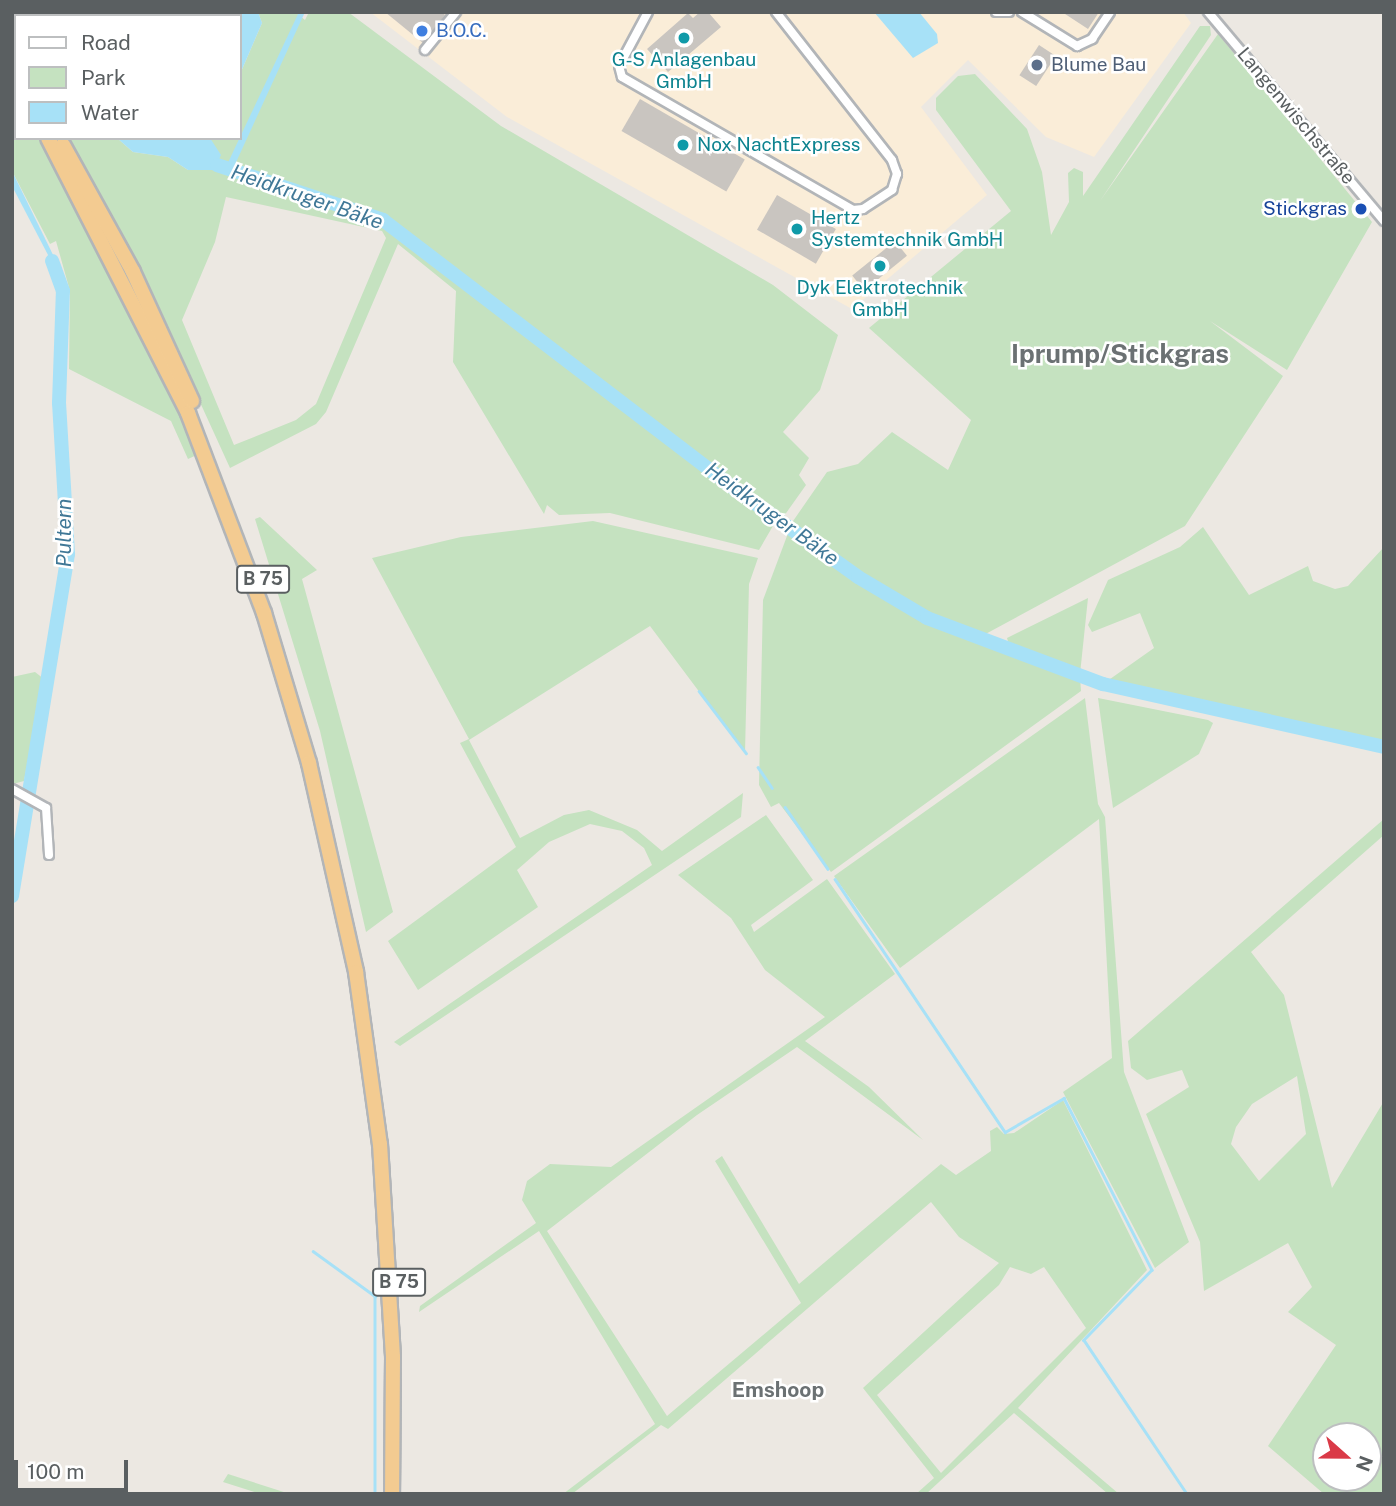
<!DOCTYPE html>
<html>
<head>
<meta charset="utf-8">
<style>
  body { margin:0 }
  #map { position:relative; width:1396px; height:1506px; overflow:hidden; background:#ece8e2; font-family:"Public Sans",sans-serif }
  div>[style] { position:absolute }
  .commercial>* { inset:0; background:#faedd8 }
  .green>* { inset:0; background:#c5e2c0 }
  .water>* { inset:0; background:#a7e1f7 }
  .stream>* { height:2.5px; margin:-1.25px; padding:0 1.25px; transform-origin:1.25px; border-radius:1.25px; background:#a7e1f7 }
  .river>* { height:14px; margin:-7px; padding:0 7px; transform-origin:7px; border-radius:7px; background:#a7e1f7 }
  .building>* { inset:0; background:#c9c5c0; transform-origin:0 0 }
  .roads { filter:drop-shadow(2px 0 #b2b5b8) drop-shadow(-2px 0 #b2b5b8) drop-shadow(0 2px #b2b5b8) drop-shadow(0 -2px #b2b5b8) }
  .street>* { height:8px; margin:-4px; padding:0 4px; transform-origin:4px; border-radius:4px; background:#fff }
  .highway>* { height:14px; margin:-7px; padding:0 7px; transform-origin:7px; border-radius:7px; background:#f3cb91 }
  .dots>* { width:19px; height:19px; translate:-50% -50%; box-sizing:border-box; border:4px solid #fff; border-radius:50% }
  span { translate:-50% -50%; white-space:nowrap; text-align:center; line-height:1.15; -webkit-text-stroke:5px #fff; paint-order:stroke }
  .shield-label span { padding:2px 5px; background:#fff; border:2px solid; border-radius:5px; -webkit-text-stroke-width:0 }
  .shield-label { font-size:18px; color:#5a5f61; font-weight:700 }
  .shop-label { font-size:19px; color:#366cbe }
  .left { translate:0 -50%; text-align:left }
  .culture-label { font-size:19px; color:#0d838f }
  .service-label { font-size:19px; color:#4e5e75 }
  .street-label { font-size:19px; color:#5a5f61 }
  .transit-label { font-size:19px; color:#164399 }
  .right { translate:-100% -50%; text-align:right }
  .water-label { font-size:21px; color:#407897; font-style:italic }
  .neighbourhood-label { font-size:21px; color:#6b7173; font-weight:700 }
  .district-label { font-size:26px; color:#6b7173; font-weight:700 }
  .frame { position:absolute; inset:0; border:14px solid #5a5f61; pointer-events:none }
  .legend { position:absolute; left:14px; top:14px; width:228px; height:126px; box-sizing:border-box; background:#fff; border:2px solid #bdbfc0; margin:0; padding:9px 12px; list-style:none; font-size:21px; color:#5a5f61 }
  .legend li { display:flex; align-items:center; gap:14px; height:35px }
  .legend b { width:35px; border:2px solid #bdbfc0 }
  .north { position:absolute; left:1312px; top:1422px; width:70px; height:70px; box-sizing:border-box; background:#fff; border:2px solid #bdbfc0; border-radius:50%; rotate:111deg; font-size:19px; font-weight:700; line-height:28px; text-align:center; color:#5a5f61 }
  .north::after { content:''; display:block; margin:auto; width:24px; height:32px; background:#da3a47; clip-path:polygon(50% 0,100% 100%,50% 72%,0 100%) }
  .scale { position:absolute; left:14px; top:1460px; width:114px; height:32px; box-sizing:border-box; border:4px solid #5a5f61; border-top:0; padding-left:9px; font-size:21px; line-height:24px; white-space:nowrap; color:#5a5f61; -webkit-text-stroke:5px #fff; paint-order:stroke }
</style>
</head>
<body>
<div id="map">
  <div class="commercial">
    <div style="clip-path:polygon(370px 12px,1183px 12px,1191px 23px,1094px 157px,1046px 137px,968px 60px,921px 107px,987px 195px,852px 309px,507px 117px)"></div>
  </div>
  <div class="green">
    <div style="clip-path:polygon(21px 12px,172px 12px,16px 16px,16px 56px,12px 16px)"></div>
    <div style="clip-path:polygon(evenodd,258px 12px,295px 12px,305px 20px,309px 12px,348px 12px,501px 126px,773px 285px,838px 335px,820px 390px,783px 432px,809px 458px,799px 475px,806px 485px,784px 516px,732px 485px,473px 286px,394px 230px,777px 519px,759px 550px,610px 513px,559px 515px,547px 505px,544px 514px,453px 362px,456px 291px,398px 244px,326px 412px,316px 424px,230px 468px,156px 306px,66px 138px,117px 138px,133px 152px,168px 157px,188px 170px,210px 138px,240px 138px,240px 74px,262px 23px,258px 12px,226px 197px,382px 231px,386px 238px,316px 404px,296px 420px,234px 445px,182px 320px,215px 242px,226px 197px)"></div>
    <div style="clip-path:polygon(1200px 26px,1210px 26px,1211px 35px,1100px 201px,1218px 34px,1372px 222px,1287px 370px,1210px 321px,1283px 376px,1185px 526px,980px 637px,928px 617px,860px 576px,791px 524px,827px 472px,858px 464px,892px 432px,948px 470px,971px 420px,869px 328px,1011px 211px,936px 110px,936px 98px,958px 76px,975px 74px,1027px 129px,1042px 172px,1051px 235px,1069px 202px,1068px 173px,1074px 168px,1083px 172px,1083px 196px)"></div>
    <div style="clip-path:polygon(12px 90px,16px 138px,41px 138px,162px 369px,199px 454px,188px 459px,171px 421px,69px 369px,70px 291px,56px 241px,50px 244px,12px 171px)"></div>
    <div style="clip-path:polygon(260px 517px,317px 570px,302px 579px,393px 912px,366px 932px,320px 731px,255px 519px)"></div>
    <div style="clip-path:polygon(593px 521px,758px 558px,749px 584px,745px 753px,650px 626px,469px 740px,520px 838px,564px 815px,589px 810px,637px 830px,662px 851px,743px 793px,741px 817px,400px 1046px,394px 1042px,652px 865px,644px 848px,622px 831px,590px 824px,549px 842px,517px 870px,538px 907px,418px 990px,388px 941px,516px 847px,460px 743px,469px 739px,372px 558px,461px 537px)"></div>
    <div style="clip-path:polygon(1203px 527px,1249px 595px,1308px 566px,1313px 581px,1335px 589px,1348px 586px,1384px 547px,1384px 746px,1103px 684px,1154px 648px,1140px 613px,1092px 632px,1088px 625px,1108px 580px,1180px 547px)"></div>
    <div style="clip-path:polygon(790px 528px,859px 580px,924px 618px,1080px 677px,1081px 691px,831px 872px,779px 803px,771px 807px,759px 785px,763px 600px)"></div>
    <div style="clip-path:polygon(1088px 598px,1080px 674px,1010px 648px,1007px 638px)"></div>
    <div style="clip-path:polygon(35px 672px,44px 679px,24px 781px,13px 784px,12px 677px)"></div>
    <div style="clip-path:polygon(1085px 698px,1098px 804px,1105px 817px,1124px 1072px,1189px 1242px,1155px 1268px,1063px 1092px,1112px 1058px,1099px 819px,900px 968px,834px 876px)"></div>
    <div style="clip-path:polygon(1098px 698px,1208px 720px,1213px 723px,1199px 754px,1113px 808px)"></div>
    <div style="clip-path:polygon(evenodd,766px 815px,813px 880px,751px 925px,754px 932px,827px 879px,895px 974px,805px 1041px,869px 1087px,923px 1140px,797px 1047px,697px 1115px,547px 1231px,667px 1416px,801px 1303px,715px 1161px,722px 1156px,799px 1284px,941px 1164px,956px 1175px,991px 1151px,990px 1131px,997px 1127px,1004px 1134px,1014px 1133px,1063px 1100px,1147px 1270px,1018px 1408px,1119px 1494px,1108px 1494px,1014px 1413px,926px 1494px,916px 1494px,934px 1478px,863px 1388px,999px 1263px,959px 1237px,931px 1202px,668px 1429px,661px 1425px,572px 1494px,563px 1494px,655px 1424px,539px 1231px,419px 1312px,420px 1306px,536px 1223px,522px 1200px,527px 1181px,550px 1164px,611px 1167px,825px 1017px,765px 970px,731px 918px,678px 875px,766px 815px,1010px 1267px,1031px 1274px,1044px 1267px,1086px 1328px,941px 1473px,877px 1395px,999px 1285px,1010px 1267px)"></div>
    <div style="clip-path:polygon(evenodd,1384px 819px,1384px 835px,1251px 952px,1284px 995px,1332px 1188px,1384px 1101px,1384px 1494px,1324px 1494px,1268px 1446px,1336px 1345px,1288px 1312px,1312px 1287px,1288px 1243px,1204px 1291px,1200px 1242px,1146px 1114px,1189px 1087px,1182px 1070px,1147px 1080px,1131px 1068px,1128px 1041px,1384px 819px,1297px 1076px,1306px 1134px,1259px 1181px,1231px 1144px,1236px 1127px,1252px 1104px,1297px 1076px,1384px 819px,1368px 1436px,1368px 1478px,1326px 1478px,1326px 1436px,1368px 1436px)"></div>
    <div style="clip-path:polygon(228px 1474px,290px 1494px,261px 1494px,223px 1482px)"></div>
  </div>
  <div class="water">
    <div style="clip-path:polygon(172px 12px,258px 12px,262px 23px,240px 74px,240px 16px)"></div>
    <div style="clip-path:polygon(299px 12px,305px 12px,232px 171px,225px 169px)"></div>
    <div style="clip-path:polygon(874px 12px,919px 12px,937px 34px,938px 43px,913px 58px)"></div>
    <div style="clip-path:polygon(117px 138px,210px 138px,221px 155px,214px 170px,188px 170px,168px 157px,133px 152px)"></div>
    <div style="clip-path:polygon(12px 171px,58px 265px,59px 276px,12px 186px)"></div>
  </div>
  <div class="stream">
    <div style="left:12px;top:129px;width:4px"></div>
    <div style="left:699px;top:691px;width:78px;rotate:52.8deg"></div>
    <div style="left:758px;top:767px;width:25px;rotate:56deg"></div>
    <div style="left:785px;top:807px;width:75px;rotate:55.3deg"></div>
    <div style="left:835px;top:879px;width:305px;rotate:56.1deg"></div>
    <div style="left:1005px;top:1132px;width:68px;rotate:-30deg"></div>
    <div style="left:1064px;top:1098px;width:193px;rotate:62.9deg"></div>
    <div style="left:1152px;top:1270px;width:98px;rotate:134.2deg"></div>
    <div style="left:1084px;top:1340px;width:185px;rotate:56.2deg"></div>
    <div style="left:313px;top:1251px;width:77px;rotate:36deg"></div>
    <div style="left:375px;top:1296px;width:198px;rotate:90deg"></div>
  </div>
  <div class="river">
    <div style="left:217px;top:165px;width:175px;rotate:18.3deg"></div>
    <div style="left:383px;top:220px;width:438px;rotate:37.4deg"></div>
    <div style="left:731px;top:486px;width:156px;rotate:35.6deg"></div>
    <div style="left:858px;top:577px;width:80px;rotate:30.7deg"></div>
    <div style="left:927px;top:618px;width:188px;rotate:20.6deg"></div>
    <div style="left:1103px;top:684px;width:288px;rotate:12.6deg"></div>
    <div style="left:12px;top:896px;width:347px;rotate:-80.7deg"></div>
    <div style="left:68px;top:554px;width:151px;rotate:-93.4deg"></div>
    <div style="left:59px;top:403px;width:112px;rotate:-88deg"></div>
    <div style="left:63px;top:291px;width:32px;rotate:-110deg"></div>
  </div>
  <div class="building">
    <div style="clip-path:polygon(385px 12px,442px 12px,445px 15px,423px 43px)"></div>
    <div style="clip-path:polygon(700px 12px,708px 12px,721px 27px,668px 72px,647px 49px,688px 13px,693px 18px)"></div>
    <div style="clip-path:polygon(1062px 12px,1099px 12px,1088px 29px)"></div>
    <div style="left:1039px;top:45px;width:20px;height:36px;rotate:33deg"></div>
    <div style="left:640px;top:99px;width:121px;height:37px;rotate:30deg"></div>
    <div style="left:777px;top:195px;width:68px;height:40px;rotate:30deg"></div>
    <div style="left:895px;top:241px;width:19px;height:55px;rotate:51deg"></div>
  </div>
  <div class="roads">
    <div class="street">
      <div style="left:648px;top:12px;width:61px;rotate:118.2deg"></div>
      <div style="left:619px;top:66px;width:11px;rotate:75deg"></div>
      <div style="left:622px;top:77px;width:267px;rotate:29.9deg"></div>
      <div style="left:853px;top:210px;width:10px;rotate:-6deg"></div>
      <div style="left:863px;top:209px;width:35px;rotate:-33deg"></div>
      <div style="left:892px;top:190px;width:17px;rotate:-73deg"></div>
      <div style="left:897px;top:174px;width:15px;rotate:-110deg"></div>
      <div style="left:892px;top:160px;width:188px;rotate:-128.1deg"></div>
      <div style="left:996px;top:12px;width:13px"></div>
      <div style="left:1022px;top:12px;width:65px;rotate:31.7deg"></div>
      <div style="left:1077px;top:46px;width:17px;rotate:-25deg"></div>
      <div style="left:1092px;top:39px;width:32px;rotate:-56deg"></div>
      <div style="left:1208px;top:12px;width:273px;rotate:49.9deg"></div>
      <div style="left:425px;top:50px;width:49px;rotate:-50.8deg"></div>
      <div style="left:12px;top:789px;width:39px;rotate:29deg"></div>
      <div style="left:46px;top:808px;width:47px;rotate:86.3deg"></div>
    </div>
    <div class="highway">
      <div style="left:12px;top:61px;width:6px;rotate:51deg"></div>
      <div style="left:12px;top:79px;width:6px;rotate:51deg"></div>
      <div style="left:48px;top:138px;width:309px;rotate:63deg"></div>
      <div style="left:188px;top:413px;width:214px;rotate:69.2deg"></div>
      <div style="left:264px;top:613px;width:157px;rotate:73.3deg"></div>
      <div style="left:309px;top:763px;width:214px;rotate:77.3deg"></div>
      <div style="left:356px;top:972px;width:174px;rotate:82.1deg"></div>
      <div style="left:380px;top:1144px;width:213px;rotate:86.5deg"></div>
      <div style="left:393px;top:1357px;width:137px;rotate:90.4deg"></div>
      <div style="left:63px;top:145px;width:145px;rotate:61.1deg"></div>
      <div style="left:133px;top:272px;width:142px;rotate:65.4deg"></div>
    </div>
  </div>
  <div class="dots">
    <div style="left:422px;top:31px;background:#3f7fe0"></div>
    <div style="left:684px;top:38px;background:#0f9aa8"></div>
    <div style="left:1037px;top:65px;background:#5c6f8a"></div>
    <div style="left:683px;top:145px;background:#0f9aa8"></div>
    <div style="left:1361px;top:209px;background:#1a4fb4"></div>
    <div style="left:797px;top:229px;background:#0f9aa8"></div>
    <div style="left:880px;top:266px;background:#0f9aa8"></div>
  </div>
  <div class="shield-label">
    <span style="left:263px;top:579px">B 75</span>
    <span style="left:399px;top:1282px">B 75</span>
  </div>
  <div class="shop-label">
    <span class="left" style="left:436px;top:31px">B.O.C.</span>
  </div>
  <div class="culture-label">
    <span style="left:684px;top:71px">G-S Anlagenbau<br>GmbH</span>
    <span class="left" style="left:697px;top:145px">Nox NachtExpress</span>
    <span class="left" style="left:811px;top:229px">Hertz<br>Systemtechnik GmbH</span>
    <span style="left:880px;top:299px">Dyk Elektrotechnik<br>GmbH</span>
  </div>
  <div class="service-label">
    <span class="left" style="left:1051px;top:65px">Blume Bau</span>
  </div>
  <div class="street-label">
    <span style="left:1296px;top:116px;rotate:50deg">Langenwischstraße</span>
  </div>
  <div class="transit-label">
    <span class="right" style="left:1347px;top:209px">Stickgras</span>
  </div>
  <div class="water-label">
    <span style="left:307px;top:197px;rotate:19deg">Heidkruger Bäke</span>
    <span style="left:772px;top:514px;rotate:36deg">Heidkruger Bäke</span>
    <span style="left:64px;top:533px;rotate:-90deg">Pultern</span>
  </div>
  <div class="neighbourhood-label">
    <span style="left:778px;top:1390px">Emshoop</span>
  </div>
  <div class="district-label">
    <span style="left:1120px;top:354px">Iprump/Stickgras</span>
  </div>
  <div class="frame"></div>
  <ul class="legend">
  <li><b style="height:9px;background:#fff"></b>Road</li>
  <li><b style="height:19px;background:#c5e2c0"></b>Park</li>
  <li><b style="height:19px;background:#a7e1f7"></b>Water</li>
  </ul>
  <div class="north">N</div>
  <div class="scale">100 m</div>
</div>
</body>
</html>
